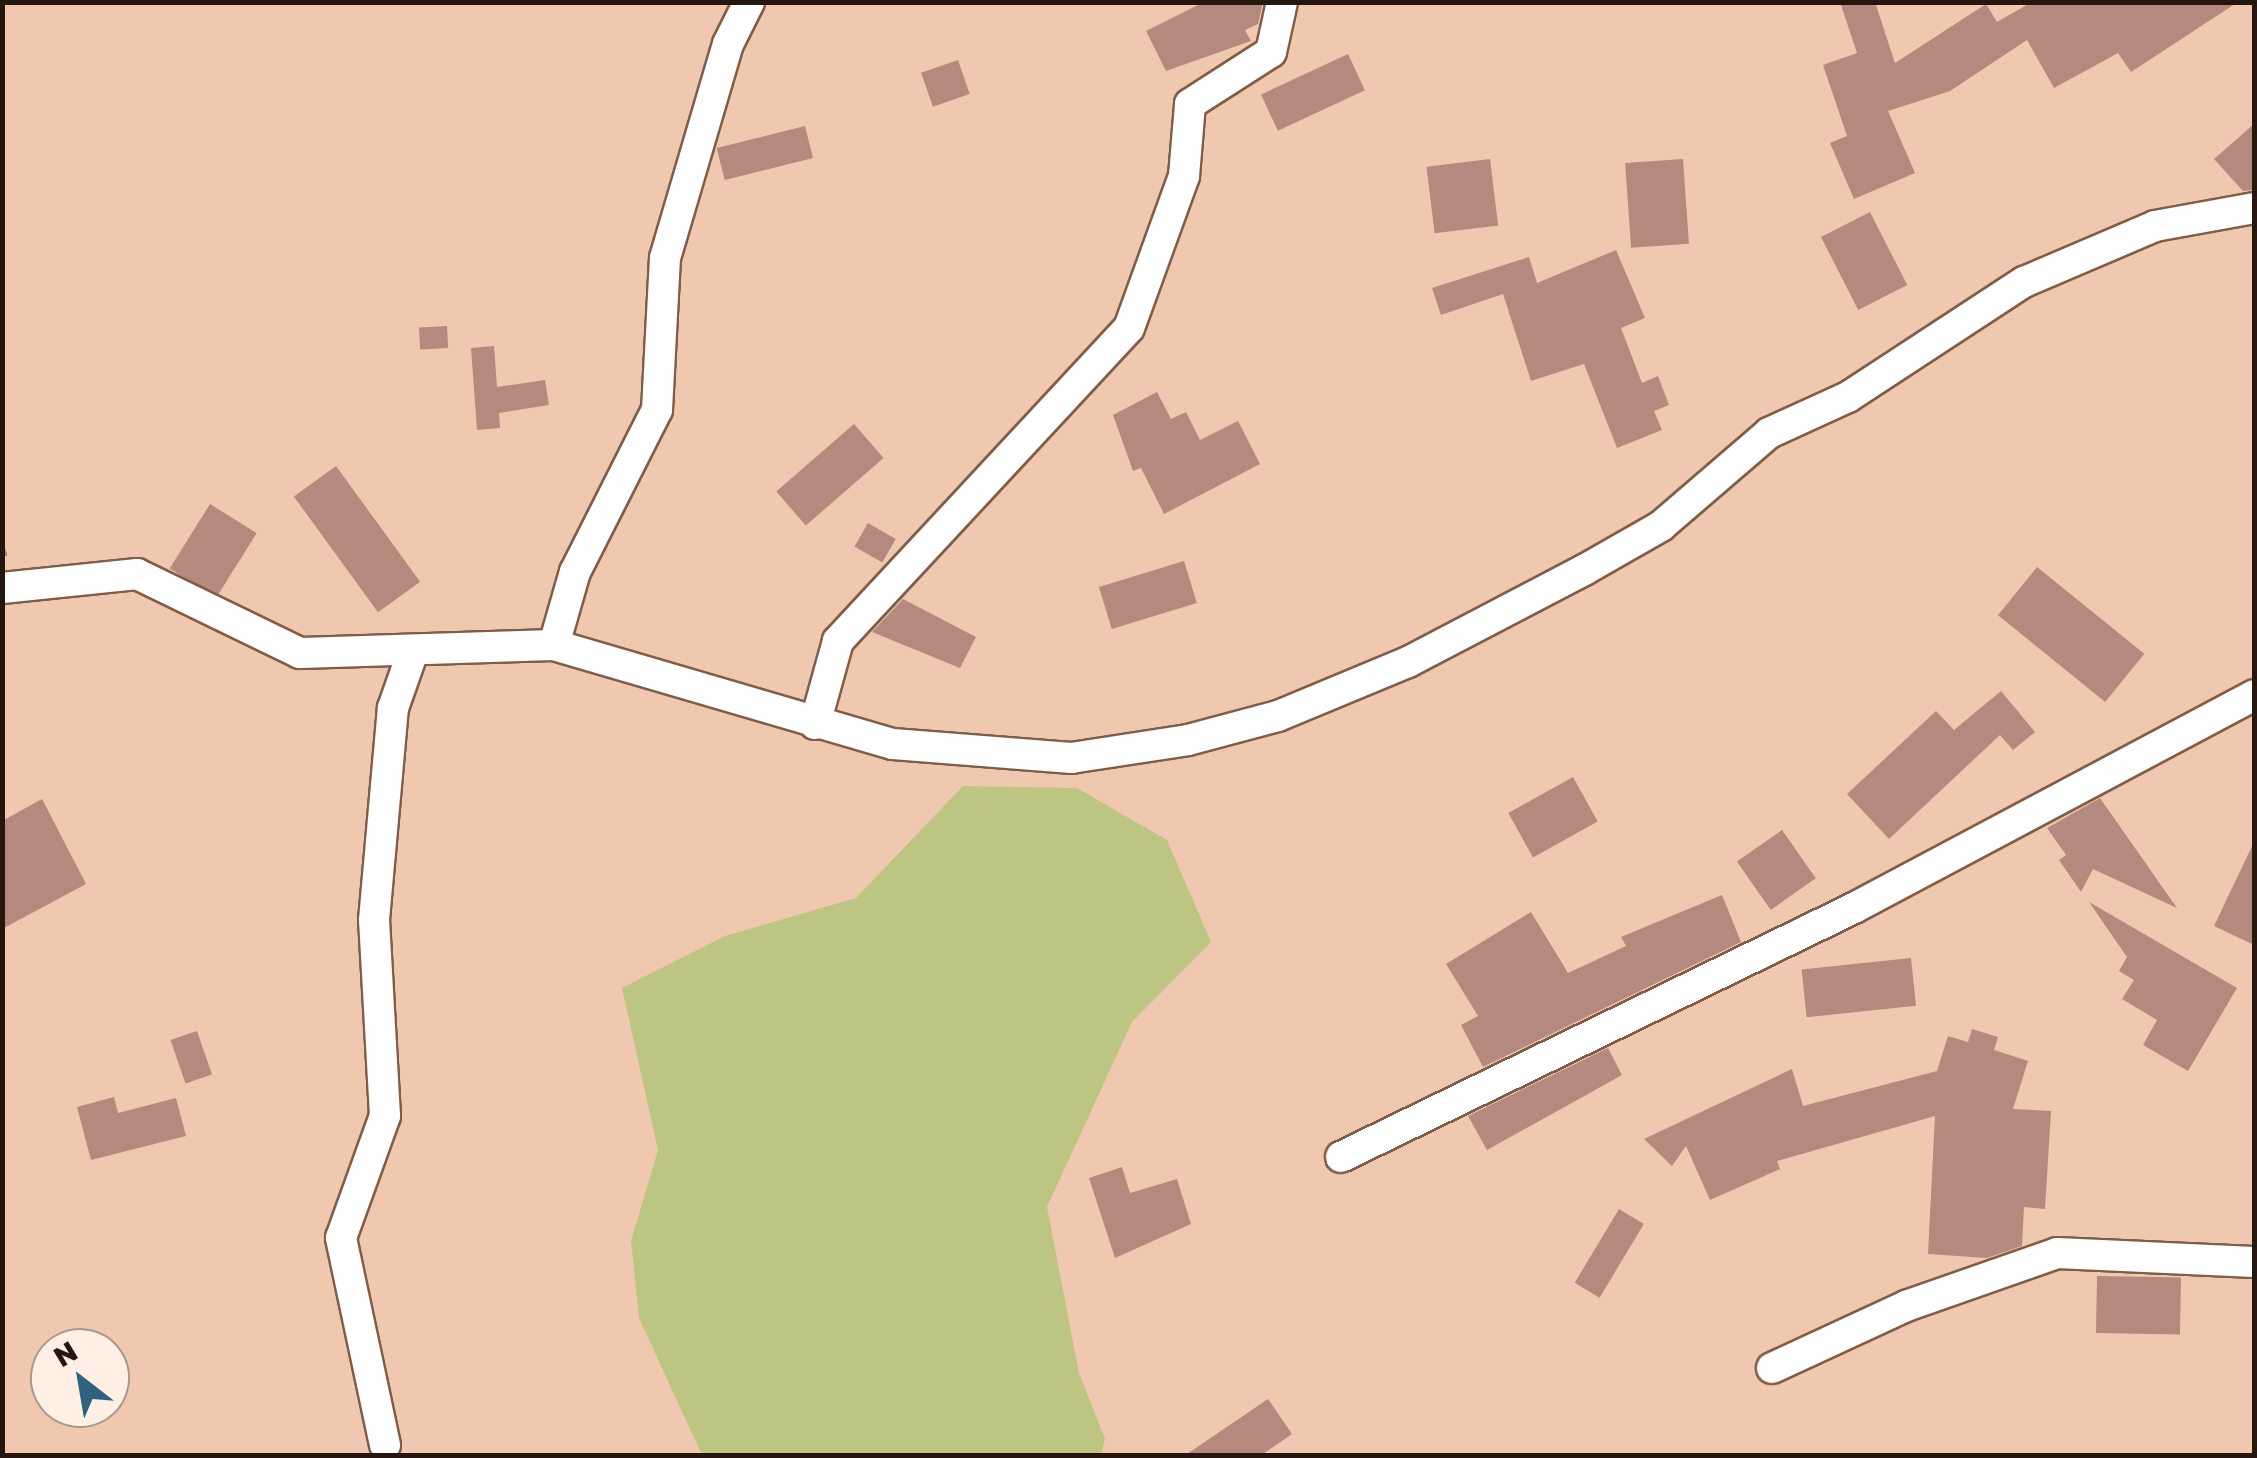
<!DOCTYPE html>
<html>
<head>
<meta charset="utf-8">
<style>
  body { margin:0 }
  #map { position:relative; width:2257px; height:1458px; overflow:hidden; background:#f0c8af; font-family:"Golos Text",sans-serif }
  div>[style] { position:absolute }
  .green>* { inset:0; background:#bcc582 }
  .building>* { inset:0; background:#b5897e; transform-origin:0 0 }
  .path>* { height:5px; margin-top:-2.5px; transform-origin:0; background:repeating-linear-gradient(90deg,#a38572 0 10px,transparent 0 15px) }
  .roads { filter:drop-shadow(2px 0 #805d47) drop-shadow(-2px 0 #805d47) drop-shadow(0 2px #805d47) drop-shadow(0 -2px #805d47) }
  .street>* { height:30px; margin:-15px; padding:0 15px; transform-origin:15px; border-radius:15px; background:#fff }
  span { translate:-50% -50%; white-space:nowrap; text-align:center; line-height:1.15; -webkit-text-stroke:9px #ffefe4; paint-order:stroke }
  .frame { position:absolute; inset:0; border:5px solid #25170e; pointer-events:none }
  .north { position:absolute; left:30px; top:1328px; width:100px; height:100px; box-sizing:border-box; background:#ffefe4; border:2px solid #a8998e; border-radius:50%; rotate:329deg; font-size:28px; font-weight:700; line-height:40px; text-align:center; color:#25170e }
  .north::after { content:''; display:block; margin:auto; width:35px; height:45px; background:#2e627e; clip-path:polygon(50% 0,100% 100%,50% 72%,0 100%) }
</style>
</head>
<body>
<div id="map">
  <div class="green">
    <div style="clip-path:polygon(963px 786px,1077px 788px,1167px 840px,1211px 942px,1132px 1022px,1047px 1207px,1079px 1373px,1105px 1439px,1101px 1455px,702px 1455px,639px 1318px,631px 1241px,658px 1150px,622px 988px,725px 936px,856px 898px)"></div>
  </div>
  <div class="building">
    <div style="clip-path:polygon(1204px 2px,1263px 2px,1258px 24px,1245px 30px,1251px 41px,1166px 71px,1146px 31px)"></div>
    <div style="clip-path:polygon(1840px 2px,1875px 2px,1895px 63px,1986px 4px,1997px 22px,2032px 2px,2238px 2px,2131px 72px,2118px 53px,2054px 88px,2027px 40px,1950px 91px,1888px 111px,1915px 173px,1854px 199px,1830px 143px,1847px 136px,1823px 65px,1857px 53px)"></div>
    <div style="left:1348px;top:54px;width:40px;height:96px;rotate:65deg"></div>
    <div style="left:958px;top:60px;width:36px;height:39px;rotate:71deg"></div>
    <div style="clip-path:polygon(2254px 124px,2254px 190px,2243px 191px,2214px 159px)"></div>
    <div style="left:805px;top:126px;width:33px;height:91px;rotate:76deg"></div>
    <div style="left:1490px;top:159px;width:67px;height:64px;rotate:83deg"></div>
    <div style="left:1683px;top:159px;width:85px;height:58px;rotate:86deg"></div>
    <div style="left:1870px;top:212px;width:82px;height:55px;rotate:63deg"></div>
    <div style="clip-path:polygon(1616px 250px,1645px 318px,1621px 328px,1642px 383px,1658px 376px,1669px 405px,1654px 411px,1662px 430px,1617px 448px,1584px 364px,1531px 381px,1503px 294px,1441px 315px,1432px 288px,1529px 257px,1537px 283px)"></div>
    <div style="left:447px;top:326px;width:22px;height:28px;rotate:87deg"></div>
    <div style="clip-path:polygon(494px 346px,497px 387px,545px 380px,549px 405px,499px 413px,500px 428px,477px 430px,471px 348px)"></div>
    <div style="clip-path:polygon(1157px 392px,1171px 419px,1186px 412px,1200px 440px,1238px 421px,1260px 464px,1164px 514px,1141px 468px,1133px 471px,1113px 415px)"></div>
    <div style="left:854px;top:424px;width:45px;height:103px;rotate:49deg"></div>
    <div style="left:336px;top:466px;width:143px;height:52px;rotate:54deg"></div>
    <div style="left:210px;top:504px;width:55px;height:76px;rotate:32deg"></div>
    <div style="left:868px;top:523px;width:32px;height:27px;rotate:30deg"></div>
    <div style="left:1184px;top:561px;width:44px;height:89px;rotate:73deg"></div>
    <div style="left:2037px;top:567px;width:138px;height:62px;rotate:39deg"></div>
    <div style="clip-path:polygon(903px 599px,976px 637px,960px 668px,872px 632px)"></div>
    <div style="clip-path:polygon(2001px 691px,2035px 732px,2013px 750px,2000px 735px,1889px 839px,1847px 794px,1936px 711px,1954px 730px)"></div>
    <div style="left:1573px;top:777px;width:51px;height:74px;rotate:61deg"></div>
    <div style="clip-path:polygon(2100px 798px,2177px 908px,2093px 869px,2081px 892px,2059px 860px,2066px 855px,2047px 828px)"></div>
    <div style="clip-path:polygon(42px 799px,86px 884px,2px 929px,2px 821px)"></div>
    <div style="left:1782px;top:830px;width:59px;height:55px;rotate:55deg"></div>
    <div style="clip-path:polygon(2254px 842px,2254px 945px,2214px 926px)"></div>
    <div style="clip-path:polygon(1722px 895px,1741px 942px,1483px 1067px,1461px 1025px,1478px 1016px,1446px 964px,1531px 912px,1568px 973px,1626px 946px,1621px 937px)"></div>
    <div style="clip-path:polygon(2089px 902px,2237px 988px,2188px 1071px,2143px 1045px,2157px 1020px,2122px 999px,2134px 980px,2119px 971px,2127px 957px)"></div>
    <div style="left:1911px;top:958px;width:48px;height:110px;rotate:84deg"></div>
    <div style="clip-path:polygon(1972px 1029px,1998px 1037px,1994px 1050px,2028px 1061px,2013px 1109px,2051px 1111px,2045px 1209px,2024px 1207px,2022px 1246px,1987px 1258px,1928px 1254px,1935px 1116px,1777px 1161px,1780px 1169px,1710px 1200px,1686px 1146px,1672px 1166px,1644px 1139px,1792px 1069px,1803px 1106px,1937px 1071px,1948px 1036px,1968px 1042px)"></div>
    <div style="left:197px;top:1031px;width:46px;height:28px;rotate:71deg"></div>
    <div style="clip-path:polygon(1608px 1048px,1622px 1075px,1487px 1150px,1468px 1116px)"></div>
    <div style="clip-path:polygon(114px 1097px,118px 1113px,176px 1098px,186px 1136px,91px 1160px,77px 1107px)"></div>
    <div style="clip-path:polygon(1122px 1167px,1130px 1193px,1177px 1179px,1191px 1224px,1115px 1258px,1089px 1178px)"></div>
    <div style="left:1619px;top:1209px;width:29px;height:86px;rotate:31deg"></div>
    <div style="left:2097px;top:1276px;width:84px;height:57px;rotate:1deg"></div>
    <div style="clip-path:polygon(1268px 1399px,1292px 1434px,1260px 1456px,1184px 1456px)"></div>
  </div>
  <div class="path">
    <div style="left:2px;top:546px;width:13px;rotate:72deg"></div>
  </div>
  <div class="roads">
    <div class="street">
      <div style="left:2px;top:588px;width:136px;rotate:-5.9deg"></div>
      <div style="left:137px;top:574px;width:181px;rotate:25.9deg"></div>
      <div style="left:300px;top:653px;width:254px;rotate:-1.8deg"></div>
      <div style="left:554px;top:645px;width:353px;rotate:16.3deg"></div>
      <div style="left:893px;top:744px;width:179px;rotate:4.5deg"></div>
      <div style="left:1071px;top:758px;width:118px;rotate:-8.7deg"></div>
      <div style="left:1188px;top:740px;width:93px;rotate:-14.9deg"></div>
      <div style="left:1278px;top:716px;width:141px;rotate:-22.6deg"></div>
      <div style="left:1408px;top:662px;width:199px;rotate:-27.6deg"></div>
      <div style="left:1584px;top:570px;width:89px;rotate:-29.7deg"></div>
      <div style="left:1661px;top:526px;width:143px;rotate:-40.7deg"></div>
      <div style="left:1769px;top:433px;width:87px;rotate:-24.5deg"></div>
      <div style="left:1848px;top:397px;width:210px;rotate:-33.2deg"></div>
      <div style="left:2024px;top:282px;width:142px;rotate:-23.1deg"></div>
      <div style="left:2155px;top:226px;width:101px;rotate:-10.3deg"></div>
      <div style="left:554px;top:645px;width:76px;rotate:-74deg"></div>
      <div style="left:575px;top:572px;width:182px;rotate:-63.2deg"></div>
      <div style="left:657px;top:410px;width:152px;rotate:-87deg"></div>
      <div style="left:665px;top:258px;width:223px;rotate:-73.6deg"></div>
      <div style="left:728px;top:44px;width:47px;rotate:-63.4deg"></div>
      <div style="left:815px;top:724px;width:86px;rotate:-74.5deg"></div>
      <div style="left:838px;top:641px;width:427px;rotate:-47.1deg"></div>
      <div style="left:1129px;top:328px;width:162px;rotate:-70.1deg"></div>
      <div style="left:1184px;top:176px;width:72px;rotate:-85.2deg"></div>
      <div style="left:1190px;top:104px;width:96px;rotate:-32.7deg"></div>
      <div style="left:1271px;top:52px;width:51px;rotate:-77.6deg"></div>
      <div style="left:1341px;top:1157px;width:570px;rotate:-25.89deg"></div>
      <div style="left:1854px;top:908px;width:453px;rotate:-28deg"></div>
      <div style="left:1772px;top:1368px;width:148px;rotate:-24.8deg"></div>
      <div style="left:1906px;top:1306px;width:160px;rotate:-19.3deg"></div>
      <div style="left:2057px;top:1253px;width:197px;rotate:2.6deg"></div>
      <div style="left:385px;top:1445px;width:212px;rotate:-102deg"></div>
      <div style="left:341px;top:1238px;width:130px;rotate:-70.2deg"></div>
      <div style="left:385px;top:1116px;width:196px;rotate:-93.2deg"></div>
      <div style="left:374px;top:920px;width:213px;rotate:-84.9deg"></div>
      <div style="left:393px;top:708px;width:57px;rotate:-70.6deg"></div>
    </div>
  </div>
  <div class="frame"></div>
  <div class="north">N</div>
</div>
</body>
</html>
